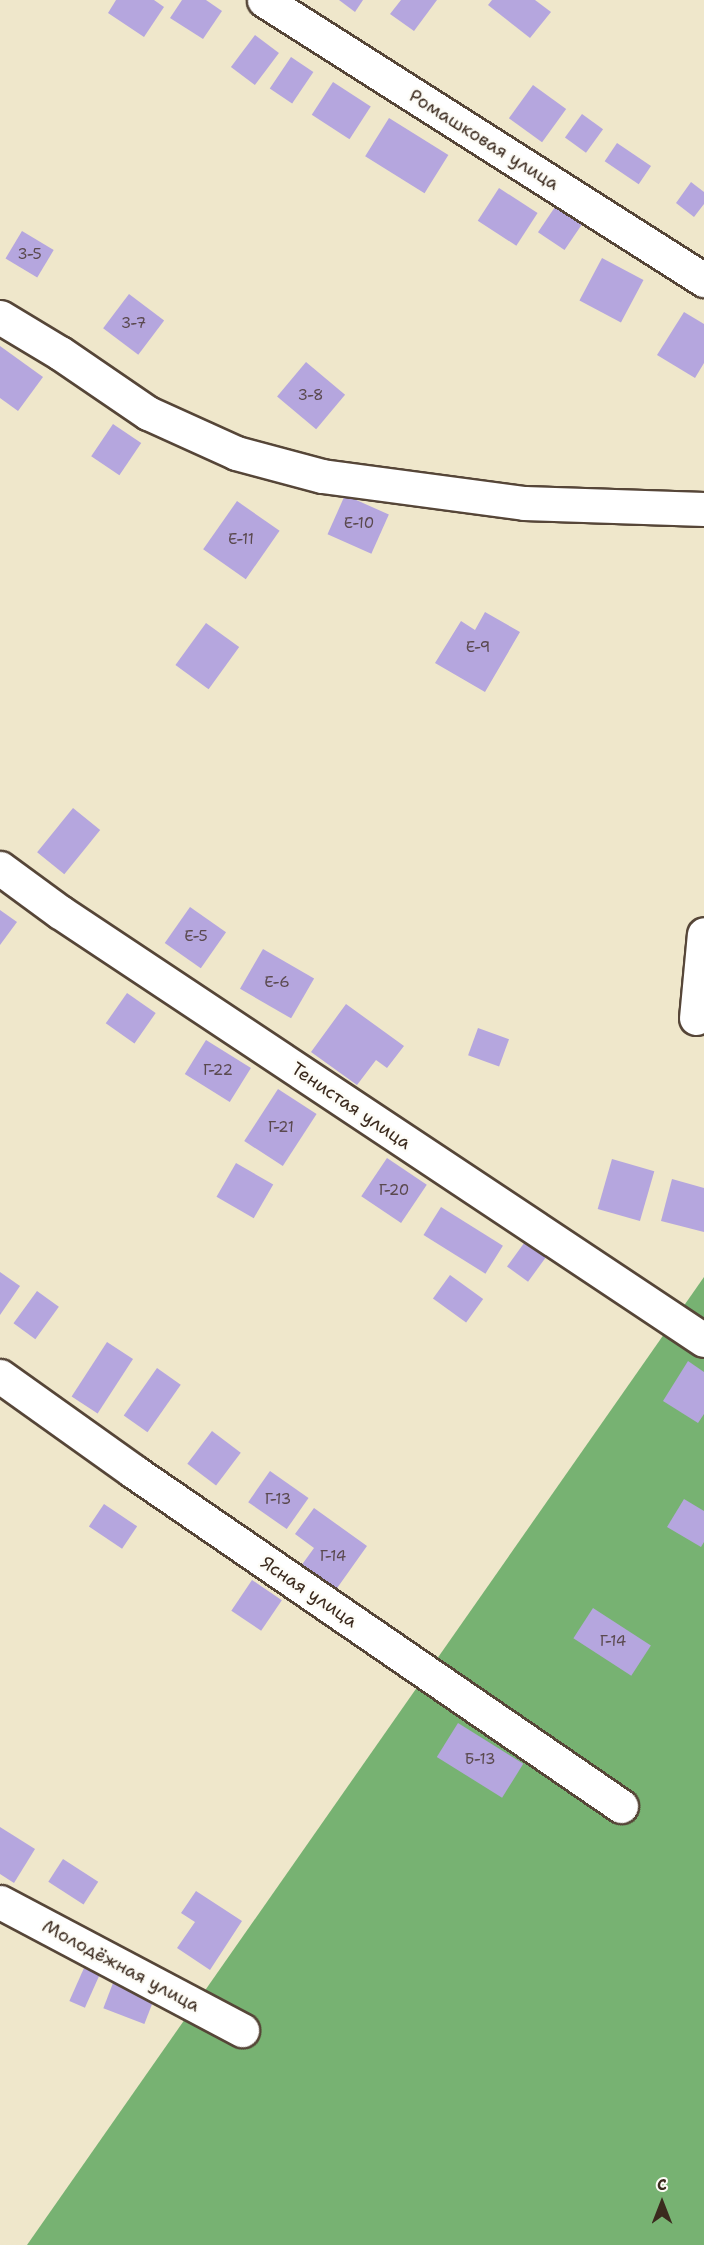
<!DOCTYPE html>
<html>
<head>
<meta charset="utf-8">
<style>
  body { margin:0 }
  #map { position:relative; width:704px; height:2245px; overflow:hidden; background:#efe7cb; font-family:"Shantell Sans",sans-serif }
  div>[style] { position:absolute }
  .forest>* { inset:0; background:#77b272 }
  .building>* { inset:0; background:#b5a6de; transform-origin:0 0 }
  .roads { filter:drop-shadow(2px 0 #564638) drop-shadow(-2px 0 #564638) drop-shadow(0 2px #564638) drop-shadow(0 -2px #564638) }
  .minor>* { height:33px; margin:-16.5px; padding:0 16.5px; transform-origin:16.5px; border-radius:16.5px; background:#fff }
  span { translate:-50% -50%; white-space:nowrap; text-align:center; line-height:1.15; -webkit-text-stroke:5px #fdfcf7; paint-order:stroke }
  .number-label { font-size:15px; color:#5a494e }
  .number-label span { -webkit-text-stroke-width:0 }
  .street-label { font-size:18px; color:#3b2a1e }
  .north { position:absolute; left:632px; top:2173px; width:60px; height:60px; -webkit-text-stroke:4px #fdfcf7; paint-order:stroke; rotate:0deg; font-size:16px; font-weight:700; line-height:24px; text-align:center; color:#3b2a1e }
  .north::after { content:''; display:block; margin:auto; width:21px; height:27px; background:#3b2a1e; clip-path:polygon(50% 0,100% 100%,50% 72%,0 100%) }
</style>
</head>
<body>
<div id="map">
  <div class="forest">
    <div style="clip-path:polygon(704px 1277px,704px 2245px,27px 2245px)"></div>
  </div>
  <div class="building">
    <div style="clip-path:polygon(116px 0,154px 0,164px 7px,144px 37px,108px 13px)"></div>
    <div style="clip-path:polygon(182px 0,206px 0,222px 11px,203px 39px,170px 18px)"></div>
    <div style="clip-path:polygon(339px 0,363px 0,355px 12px)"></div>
    <div style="clip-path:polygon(401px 0,437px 0,414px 31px,390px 14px)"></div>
    <div style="clip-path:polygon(492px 0,535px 0,551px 12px,530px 38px,488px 5px)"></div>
    <div style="left:255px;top:35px;width:30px;height:40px;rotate:37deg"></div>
    <div style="left:291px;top:57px;width:27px;height:38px;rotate:34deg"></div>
    <div style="left:333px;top:82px;width:45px;height:39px;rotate:33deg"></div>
    <div style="left:533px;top:85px;width:41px;height:41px;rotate:36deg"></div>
    <div style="left:582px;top:114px;width:26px;height:29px;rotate:36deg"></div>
    <div style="left:389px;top:118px;width:70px;height:45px;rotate:32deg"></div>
    <div style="left:617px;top:143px;width:41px;height:22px;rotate:34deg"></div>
    <div style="clip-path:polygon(691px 182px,704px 192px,704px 204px,694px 217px,676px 203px)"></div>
    <div style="left:499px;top:188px;width:46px;height:39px;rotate:33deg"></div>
    <div style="left:557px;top:204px;width:32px;height:34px;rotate:34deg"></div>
    <div style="left:22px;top:231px;width:37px;height:32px;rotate:31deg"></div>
    <div style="left:602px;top:258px;width:47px;height:48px;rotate:28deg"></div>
    <div style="left:129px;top:294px;width:44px;height:43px;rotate:37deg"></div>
    <div style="clip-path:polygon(684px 312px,704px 324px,704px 363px,695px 378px,657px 355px)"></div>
    <div style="clip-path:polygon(0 346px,43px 377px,18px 411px,0 398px)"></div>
    <div style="left:306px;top:362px;width:51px;height:45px;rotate:40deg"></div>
    <div style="left:113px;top:424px;width:34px;height:39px;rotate:34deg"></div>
    <div style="left:345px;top:495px;width:48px;height:43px;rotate:24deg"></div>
    <div style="left:237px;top:501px;width:52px;height:59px;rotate:35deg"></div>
    <div style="clip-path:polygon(485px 612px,520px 632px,485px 692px,435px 663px,461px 621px,475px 630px)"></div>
    <div style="left:206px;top:623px;width:41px;height:52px;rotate:36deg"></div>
    <div style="left:73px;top:808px;width:35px;height:57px;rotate:39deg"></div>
    <div style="left:190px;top:907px;width:44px;height:44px;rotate:35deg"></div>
    <div style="clip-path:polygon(0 910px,17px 922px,0 945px)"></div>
    <div style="left:263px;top:949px;width:59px;height:46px;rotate:30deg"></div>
    <div style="left:127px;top:993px;width:35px;height:37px;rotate:35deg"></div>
    <div style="clip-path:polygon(346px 1004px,404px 1046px,387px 1068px,376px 1060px,357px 1085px,311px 1052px)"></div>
    <div style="left:478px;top:1028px;width:33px;height:29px;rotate:20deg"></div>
    <div style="left:206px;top:1040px;width:53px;height:40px;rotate:32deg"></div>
    <div style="left:278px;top:1089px;width:46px;height:62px;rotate:33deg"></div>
    <div style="left:387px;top:1158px;width:48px;height:46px;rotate:34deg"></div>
    <div style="left:612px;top:1159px;width:44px;height:52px;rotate:16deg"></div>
    <div style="left:236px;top:1163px;width:43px;height:39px;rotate:30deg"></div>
    <div style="clip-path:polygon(672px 1179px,704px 1188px,704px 1232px,661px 1221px)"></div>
    <div style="left:441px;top:1207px;width:73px;height:33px;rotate:32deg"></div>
    <div style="left:527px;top:1239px;width:26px;height:34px;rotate:36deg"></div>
    <div style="clip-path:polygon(0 1272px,20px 1286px,0 1315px)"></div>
    <div style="left:450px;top:1275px;width:41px;height:29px;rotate:36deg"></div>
    <div style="left:37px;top:1291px;width:27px;height:40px;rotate:36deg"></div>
    <div style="left:107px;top:1342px;width:31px;height:65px;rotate:33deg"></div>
    <div style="clip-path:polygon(688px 1361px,704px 1372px,704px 1414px,698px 1423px,663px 1401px)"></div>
    <div style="left:157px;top:1368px;width:29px;height:58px;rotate:35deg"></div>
    <div style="left:212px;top:1431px;width:36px;height:41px;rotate:37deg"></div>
    <div style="left:270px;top:1471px;width:47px;height:38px;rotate:35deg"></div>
    <div style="clip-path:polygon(684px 1499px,704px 1511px,704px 1542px,701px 1547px,667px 1527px)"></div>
    <div style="left:104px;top:1504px;width:40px;height:27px;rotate:34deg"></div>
    <div style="clip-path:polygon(314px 1508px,367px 1546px,335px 1591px,301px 1566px,314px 1548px,295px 1534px)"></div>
    <div style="left:252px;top:1580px;width:36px;height:37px;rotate:34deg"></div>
    <div style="left:593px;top:1608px;width:69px;height:36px;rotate:33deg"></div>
    <div style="left:458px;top:1723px;width:77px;height:40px;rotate:32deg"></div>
    <div style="clip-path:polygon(0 1827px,35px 1849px,14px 1883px,0 1874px)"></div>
    <div style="left:63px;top:1859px;width:42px;height:27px;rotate:33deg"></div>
    <div style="clip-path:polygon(196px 1891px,242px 1921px,210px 1970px,177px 1948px,195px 1922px,181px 1913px)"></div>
    <div style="left:84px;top:1968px;width:17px;height:36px;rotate:24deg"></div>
    <div style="left:113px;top:1983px;width:44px;height:27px;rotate:21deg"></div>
  </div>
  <div class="roads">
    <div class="minor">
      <div style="left:264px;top:0;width:522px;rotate:32.47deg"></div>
      <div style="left:0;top:317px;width:70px;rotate:31deg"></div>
      <div style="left:60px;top:353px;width:107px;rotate:34.3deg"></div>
      <div style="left:148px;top:413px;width:97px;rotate:24.4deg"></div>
      <div style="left:236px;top:453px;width:89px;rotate:15deg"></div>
      <div style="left:322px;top:476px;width:204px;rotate:7.6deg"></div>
      <div style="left:524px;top:503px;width:180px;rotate:1.9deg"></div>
      <div style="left:0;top:868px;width:74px;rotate:36.3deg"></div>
      <div style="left:60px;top:912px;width:773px;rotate:33.61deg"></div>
      <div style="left:696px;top:1018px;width:84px;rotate:-84.6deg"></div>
      <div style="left:0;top:1376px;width:163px;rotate:35.5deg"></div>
      <div style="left:133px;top:1471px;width:592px;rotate:34.47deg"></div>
      <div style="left:0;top:1902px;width:274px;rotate:27.9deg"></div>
    </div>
  </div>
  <div class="number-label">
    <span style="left:30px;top:255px">З-5</span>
    <span style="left:134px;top:324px">З-7</span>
    <span style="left:311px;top:396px">З-8</span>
    <span style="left:359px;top:524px">Е-10</span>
    <span style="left:241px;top:540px">Е-11</span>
    <span style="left:478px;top:648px">Е-9</span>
    <span style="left:196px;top:937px">Е-5</span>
    <span style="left:277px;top:983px">Е-6</span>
    <span style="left:218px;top:1071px">Г-22</span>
    <span style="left:281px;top:1128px">Г-21</span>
    <span style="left:394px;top:1191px">Г-20</span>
    <span style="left:278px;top:1500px">Г-13</span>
    <span style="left:333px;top:1557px">Г-14</span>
    <span style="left:613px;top:1642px">Г-14</span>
    <span style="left:480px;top:1760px">Б-13</span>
  </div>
  <div class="street-label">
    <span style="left:484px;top:140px;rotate:32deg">Ромашковая улица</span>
    <span style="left:351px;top:1106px;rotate:34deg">Тенистая улица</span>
    <span style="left:309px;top:1592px;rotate:34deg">Ясная улица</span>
    <span style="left:121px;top:1966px;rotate:28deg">Молодёжная улица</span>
  </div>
  <div class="north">С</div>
</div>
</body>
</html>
